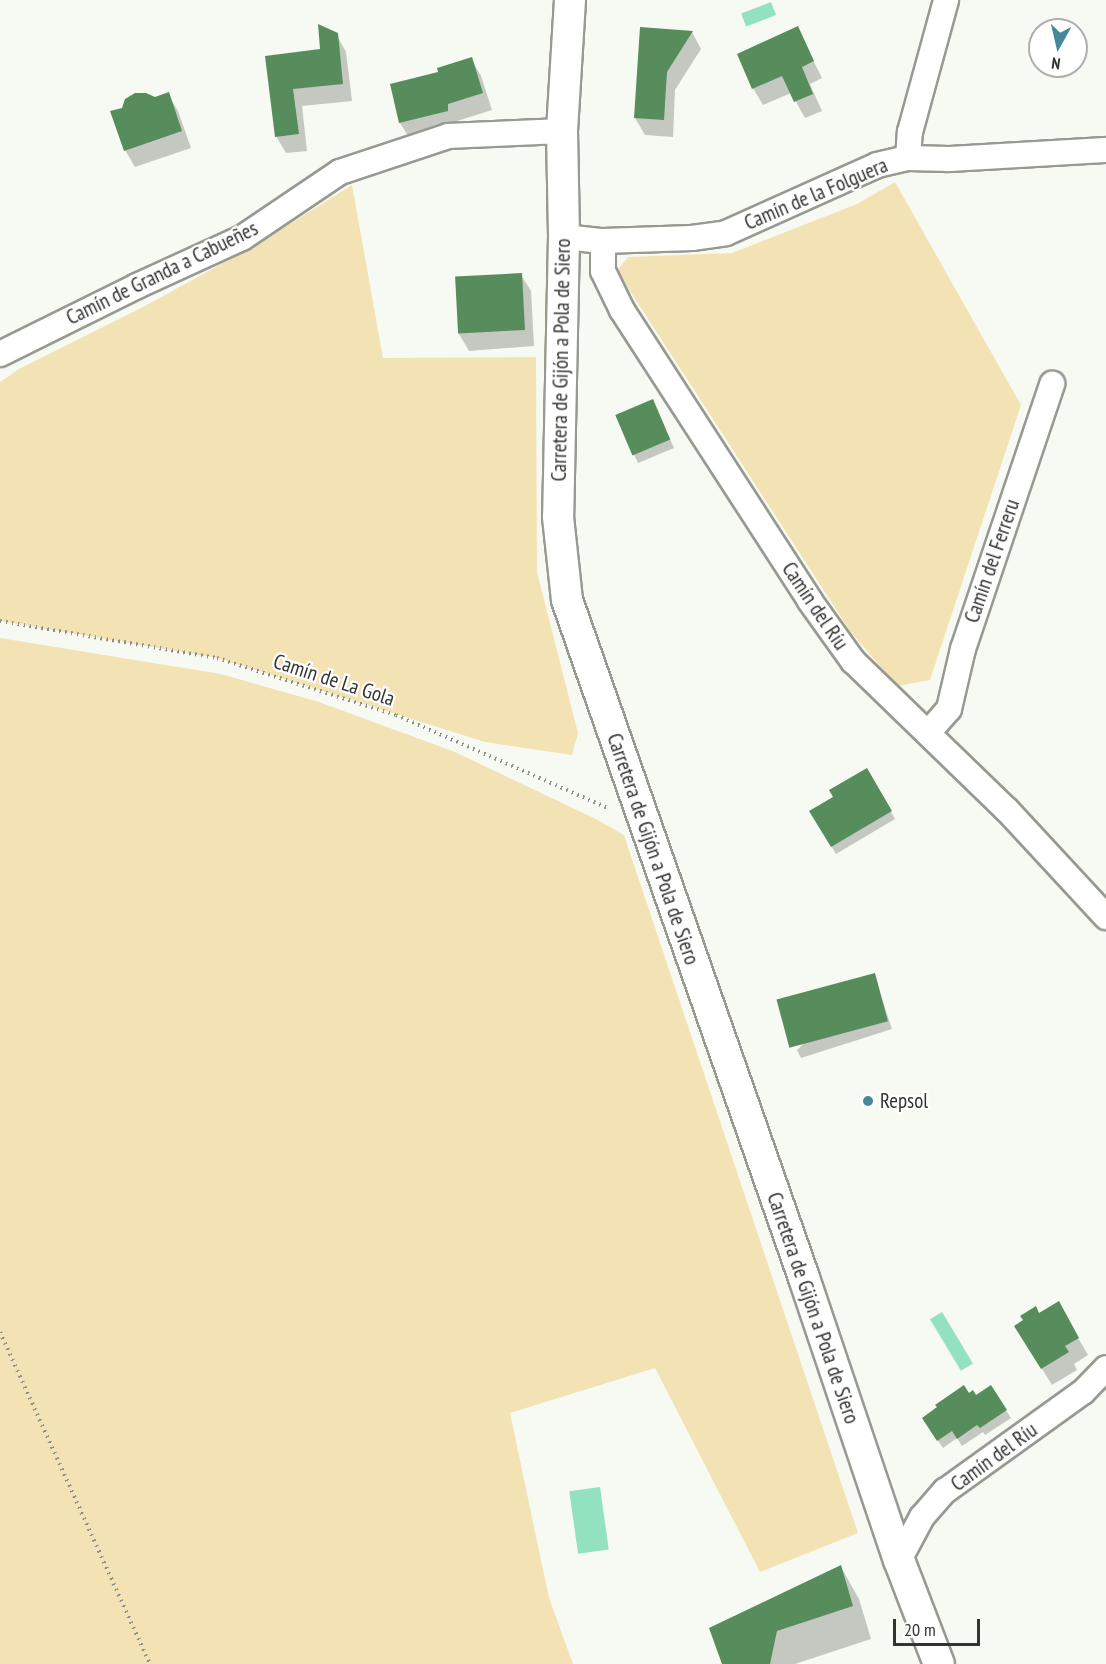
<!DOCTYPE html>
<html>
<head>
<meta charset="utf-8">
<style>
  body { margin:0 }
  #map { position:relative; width:1106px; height:1664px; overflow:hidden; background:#f6faf2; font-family:"PT Sans Narrow",sans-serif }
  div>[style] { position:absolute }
  .green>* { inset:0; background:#f3e3b4 }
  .water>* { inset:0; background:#93e2bf; transform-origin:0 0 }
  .shadow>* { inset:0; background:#0003 }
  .building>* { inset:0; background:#578c5c; transform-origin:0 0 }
  .path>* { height:4px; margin-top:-2px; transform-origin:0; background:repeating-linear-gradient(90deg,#8d908a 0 1.5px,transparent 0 6px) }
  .roads { filter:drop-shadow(2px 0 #969a92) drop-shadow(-2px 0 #969a92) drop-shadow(0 2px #969a92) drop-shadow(0 -2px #969a92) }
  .minor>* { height:24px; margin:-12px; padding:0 12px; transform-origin:12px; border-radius:12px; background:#fff }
  .tertiary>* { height:30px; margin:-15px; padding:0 15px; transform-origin:15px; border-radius:15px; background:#fff }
  .dots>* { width:16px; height:16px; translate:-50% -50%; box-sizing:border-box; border:3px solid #fff; border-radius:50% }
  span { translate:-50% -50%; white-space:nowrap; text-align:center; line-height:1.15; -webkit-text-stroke:4.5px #fff; paint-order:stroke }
  .street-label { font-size:21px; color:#333431 }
  .poi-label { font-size:21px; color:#333431 }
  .left { translate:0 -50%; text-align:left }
  .north { position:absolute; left:1028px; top:18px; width:60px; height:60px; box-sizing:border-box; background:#fff; border:2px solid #adaead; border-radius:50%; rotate:188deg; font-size:16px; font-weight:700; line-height:24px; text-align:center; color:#333431 }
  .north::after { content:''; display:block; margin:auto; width:21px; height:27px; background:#47879a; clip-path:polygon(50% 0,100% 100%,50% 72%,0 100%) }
  .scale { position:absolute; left:893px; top:1619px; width:87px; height:27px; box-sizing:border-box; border:3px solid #333431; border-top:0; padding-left:8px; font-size:18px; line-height:21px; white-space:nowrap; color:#333431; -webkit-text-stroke:4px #fff; paint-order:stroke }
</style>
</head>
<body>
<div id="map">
  <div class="green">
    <div style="clip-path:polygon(895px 182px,1021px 405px,930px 680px,897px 686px,850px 631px,617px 271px,628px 257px,732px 253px,857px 204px)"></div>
    <div style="clip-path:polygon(352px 185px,383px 358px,536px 357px,537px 572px,578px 733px,572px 755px,485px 742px,217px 658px,0 621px,0 382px,19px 369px,143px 307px,256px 245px)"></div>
    <div style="clip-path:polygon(0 638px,221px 674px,319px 702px,455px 752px,598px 820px,624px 835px,858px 1533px,760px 1572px,655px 1368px,510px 1413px,549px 1598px,573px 1664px,0 1664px)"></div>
  </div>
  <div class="water">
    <div style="left:771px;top:2px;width:14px;height:32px;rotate:69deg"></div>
    <div style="left:942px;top:1312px;width:60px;height:14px;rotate:59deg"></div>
    <div style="left:600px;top:1487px;width:63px;height:31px;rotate:82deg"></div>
  </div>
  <div class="shadow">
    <div style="clip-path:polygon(797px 28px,822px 78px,810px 84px,822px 111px,805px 118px,791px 93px,763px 105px,753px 88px)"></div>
    <div style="clip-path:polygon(692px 32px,701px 49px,675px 90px,673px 137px,645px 135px,635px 118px)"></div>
    <div style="clip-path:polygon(336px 34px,346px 52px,352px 101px,302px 106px,307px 151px,286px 153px,276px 136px,267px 57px,322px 51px)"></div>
    <div style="clip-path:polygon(471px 59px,481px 76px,492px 110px,457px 121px,457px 128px,410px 139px,400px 123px,391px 85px,440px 73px)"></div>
    <div style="clip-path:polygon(168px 94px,178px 111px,191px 148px,135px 167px,125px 150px,155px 99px)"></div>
    <div style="clip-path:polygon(521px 275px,531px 291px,534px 346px,469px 351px,459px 334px)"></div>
    <div style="clip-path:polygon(657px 409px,674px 448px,638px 463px,616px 416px)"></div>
    <div style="clip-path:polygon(866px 770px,895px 819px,836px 854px,811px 812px,835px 798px)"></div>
    <div style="clip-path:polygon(874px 975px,892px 1029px,801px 1058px,797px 1050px)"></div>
    <div style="clip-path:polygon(1058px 1303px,1088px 1355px,1074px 1364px,1077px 1370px,1052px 1385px,1026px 1343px,1025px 1321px)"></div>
    <div style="clip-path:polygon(990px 1387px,1011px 1418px,985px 1435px,983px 1432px,962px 1446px,957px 1438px,943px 1448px,928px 1426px,969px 1395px,976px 1397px)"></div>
    <div style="clip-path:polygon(841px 1567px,859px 1599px,871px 1639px,795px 1664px,724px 1664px)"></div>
  </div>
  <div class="building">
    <div style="clip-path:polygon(318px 24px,338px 33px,343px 84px,293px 89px,299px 134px,275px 137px,265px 56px,320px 49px)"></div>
    <div style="clip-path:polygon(798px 26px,814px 61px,802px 67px,813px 94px,794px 102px,782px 76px,752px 89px,737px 54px)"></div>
    <div style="clip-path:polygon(640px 27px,693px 31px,667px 72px,664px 120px,634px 118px)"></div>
    <div style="clip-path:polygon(472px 57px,483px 93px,448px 104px,448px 111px,399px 123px,390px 84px,438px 72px,437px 68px)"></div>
    <div style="clip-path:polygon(169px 92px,182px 131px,124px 151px,110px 111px,122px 108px,125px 99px,135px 93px,146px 93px,155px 97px)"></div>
    <div style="left:522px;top:273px;width:57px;height:67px;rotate:87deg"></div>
    <div style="left:653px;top:399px;width:44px;height:41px;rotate:67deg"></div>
    <div style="clip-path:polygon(867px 768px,892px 811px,831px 847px,809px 811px,833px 797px,829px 790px)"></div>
    <div style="left:875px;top:973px;width:50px;height:102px;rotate:75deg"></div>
    <div style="clip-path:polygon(1059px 1301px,1079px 1338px,1065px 1346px,1069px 1352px,1041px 1369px,1014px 1326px,1023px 1320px,1020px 1316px,1036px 1306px,1039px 1313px)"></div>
    <div style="clip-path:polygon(964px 1385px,969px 1393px,973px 1390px,976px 1395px,991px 1385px,1007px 1410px,980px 1428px,977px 1425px,957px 1439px,952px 1431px,937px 1441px,922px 1418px,937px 1407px,935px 1405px)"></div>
    <div style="clip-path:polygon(841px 1565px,853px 1606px,777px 1631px,770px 1664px,722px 1664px,709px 1628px)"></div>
  </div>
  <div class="path">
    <div style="left:0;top:621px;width:220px;rotate:9.7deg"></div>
    <div style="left:217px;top:658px;width:188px;rotate:17.7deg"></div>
    <div style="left:396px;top:715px;width:234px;rotate:23.7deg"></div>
    <div style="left:0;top:1332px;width:364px;rotate:65.7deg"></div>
  </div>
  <div class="roads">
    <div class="minor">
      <div style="left:908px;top:158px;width:26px;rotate:-86deg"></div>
      <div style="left:910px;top:132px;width:137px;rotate:-74.7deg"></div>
      <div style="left:564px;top:237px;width:39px;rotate:6deg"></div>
      <div style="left:603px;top:241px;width:89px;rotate:-1.9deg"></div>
      <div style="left:692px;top:238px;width:34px;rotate:-8deg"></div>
      <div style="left:726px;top:233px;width:166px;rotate:-24.2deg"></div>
      <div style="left:877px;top:165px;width:32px;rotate:-13deg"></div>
      <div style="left:908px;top:158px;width:41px;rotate:1.4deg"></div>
      <div style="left:949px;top:159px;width:157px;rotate:-3.3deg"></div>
      <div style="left:603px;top:241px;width:30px;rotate:90deg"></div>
      <div style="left:603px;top:271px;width:43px;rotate:64deg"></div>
      <div style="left:622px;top:310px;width:346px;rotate:57.1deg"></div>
      <div style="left:810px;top:601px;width:74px;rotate:54.4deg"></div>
      <div style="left:853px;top:661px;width:214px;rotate:44.1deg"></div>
      <div style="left:1007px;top:810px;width:146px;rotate:47.2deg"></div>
      <div style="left:0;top:354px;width:153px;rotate:-26.4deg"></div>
      <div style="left:137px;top:286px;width:115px;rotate:-24.6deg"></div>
      <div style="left:242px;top:238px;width:118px;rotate:-34deg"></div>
      <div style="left:340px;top:172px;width:114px;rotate:-18.4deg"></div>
      <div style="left:448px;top:136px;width:114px;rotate:-2.5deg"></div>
      <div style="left:928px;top:733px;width:32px;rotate:-49deg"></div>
      <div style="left:949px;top:709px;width:62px;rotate:-76.9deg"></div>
      <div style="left:963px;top:649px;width:280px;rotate:-71.4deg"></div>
      <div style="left:899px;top:1560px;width:49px;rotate:-61.9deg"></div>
      <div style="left:922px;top:1517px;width:35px;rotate:-49deg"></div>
      <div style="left:945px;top:1491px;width:170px;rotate:-35.7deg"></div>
      <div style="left:1083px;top:1392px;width:33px;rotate:-46deg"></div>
    </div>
    <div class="tertiary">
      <div style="left:570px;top:0;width:131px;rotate:93.5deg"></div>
      <div style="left:562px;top:131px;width:106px;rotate:88.9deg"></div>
      <div style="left:564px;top:237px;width:280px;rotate:91.2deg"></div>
      <div style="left:558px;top:517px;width:83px;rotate:83.8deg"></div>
      <div style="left:567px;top:600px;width:718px;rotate:70.73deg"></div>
      <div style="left:804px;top:1278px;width:298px;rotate:71.4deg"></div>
      <div style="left:899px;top:1560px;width:111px;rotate:69deg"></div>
    </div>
  </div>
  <div class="dots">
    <div style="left:868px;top:1101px;background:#47879a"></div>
  </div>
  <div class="street-label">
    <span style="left:816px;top:194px;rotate:-23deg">Camín de la Folguera</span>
    <span style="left:162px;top:273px;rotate:-26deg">Camín de Granda a Cabueñes</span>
    <span style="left:561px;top:360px;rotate:-89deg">Carretera de Gijón a Pola de Siero</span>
    <span style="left:992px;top:561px;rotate:-71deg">Camín del Ferreru</span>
    <span style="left:815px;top:606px;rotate:56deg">Camín del Ríu</span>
    <span style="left:334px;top:680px;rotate:18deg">Camín de La Gola</span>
    <span style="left:653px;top:849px;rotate:71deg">Carretera de Gijón a Pola de Siero</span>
    <span style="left:813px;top:1308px;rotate:71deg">Carretera de Gijón a Pola de Siero</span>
    <span style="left:994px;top:1457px;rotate:-36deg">Camín del Ríu</span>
  </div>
  <div class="poi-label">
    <span class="left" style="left:880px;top:1101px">Repsol</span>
  </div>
  <div class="north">N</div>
  <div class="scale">20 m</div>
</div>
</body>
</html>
